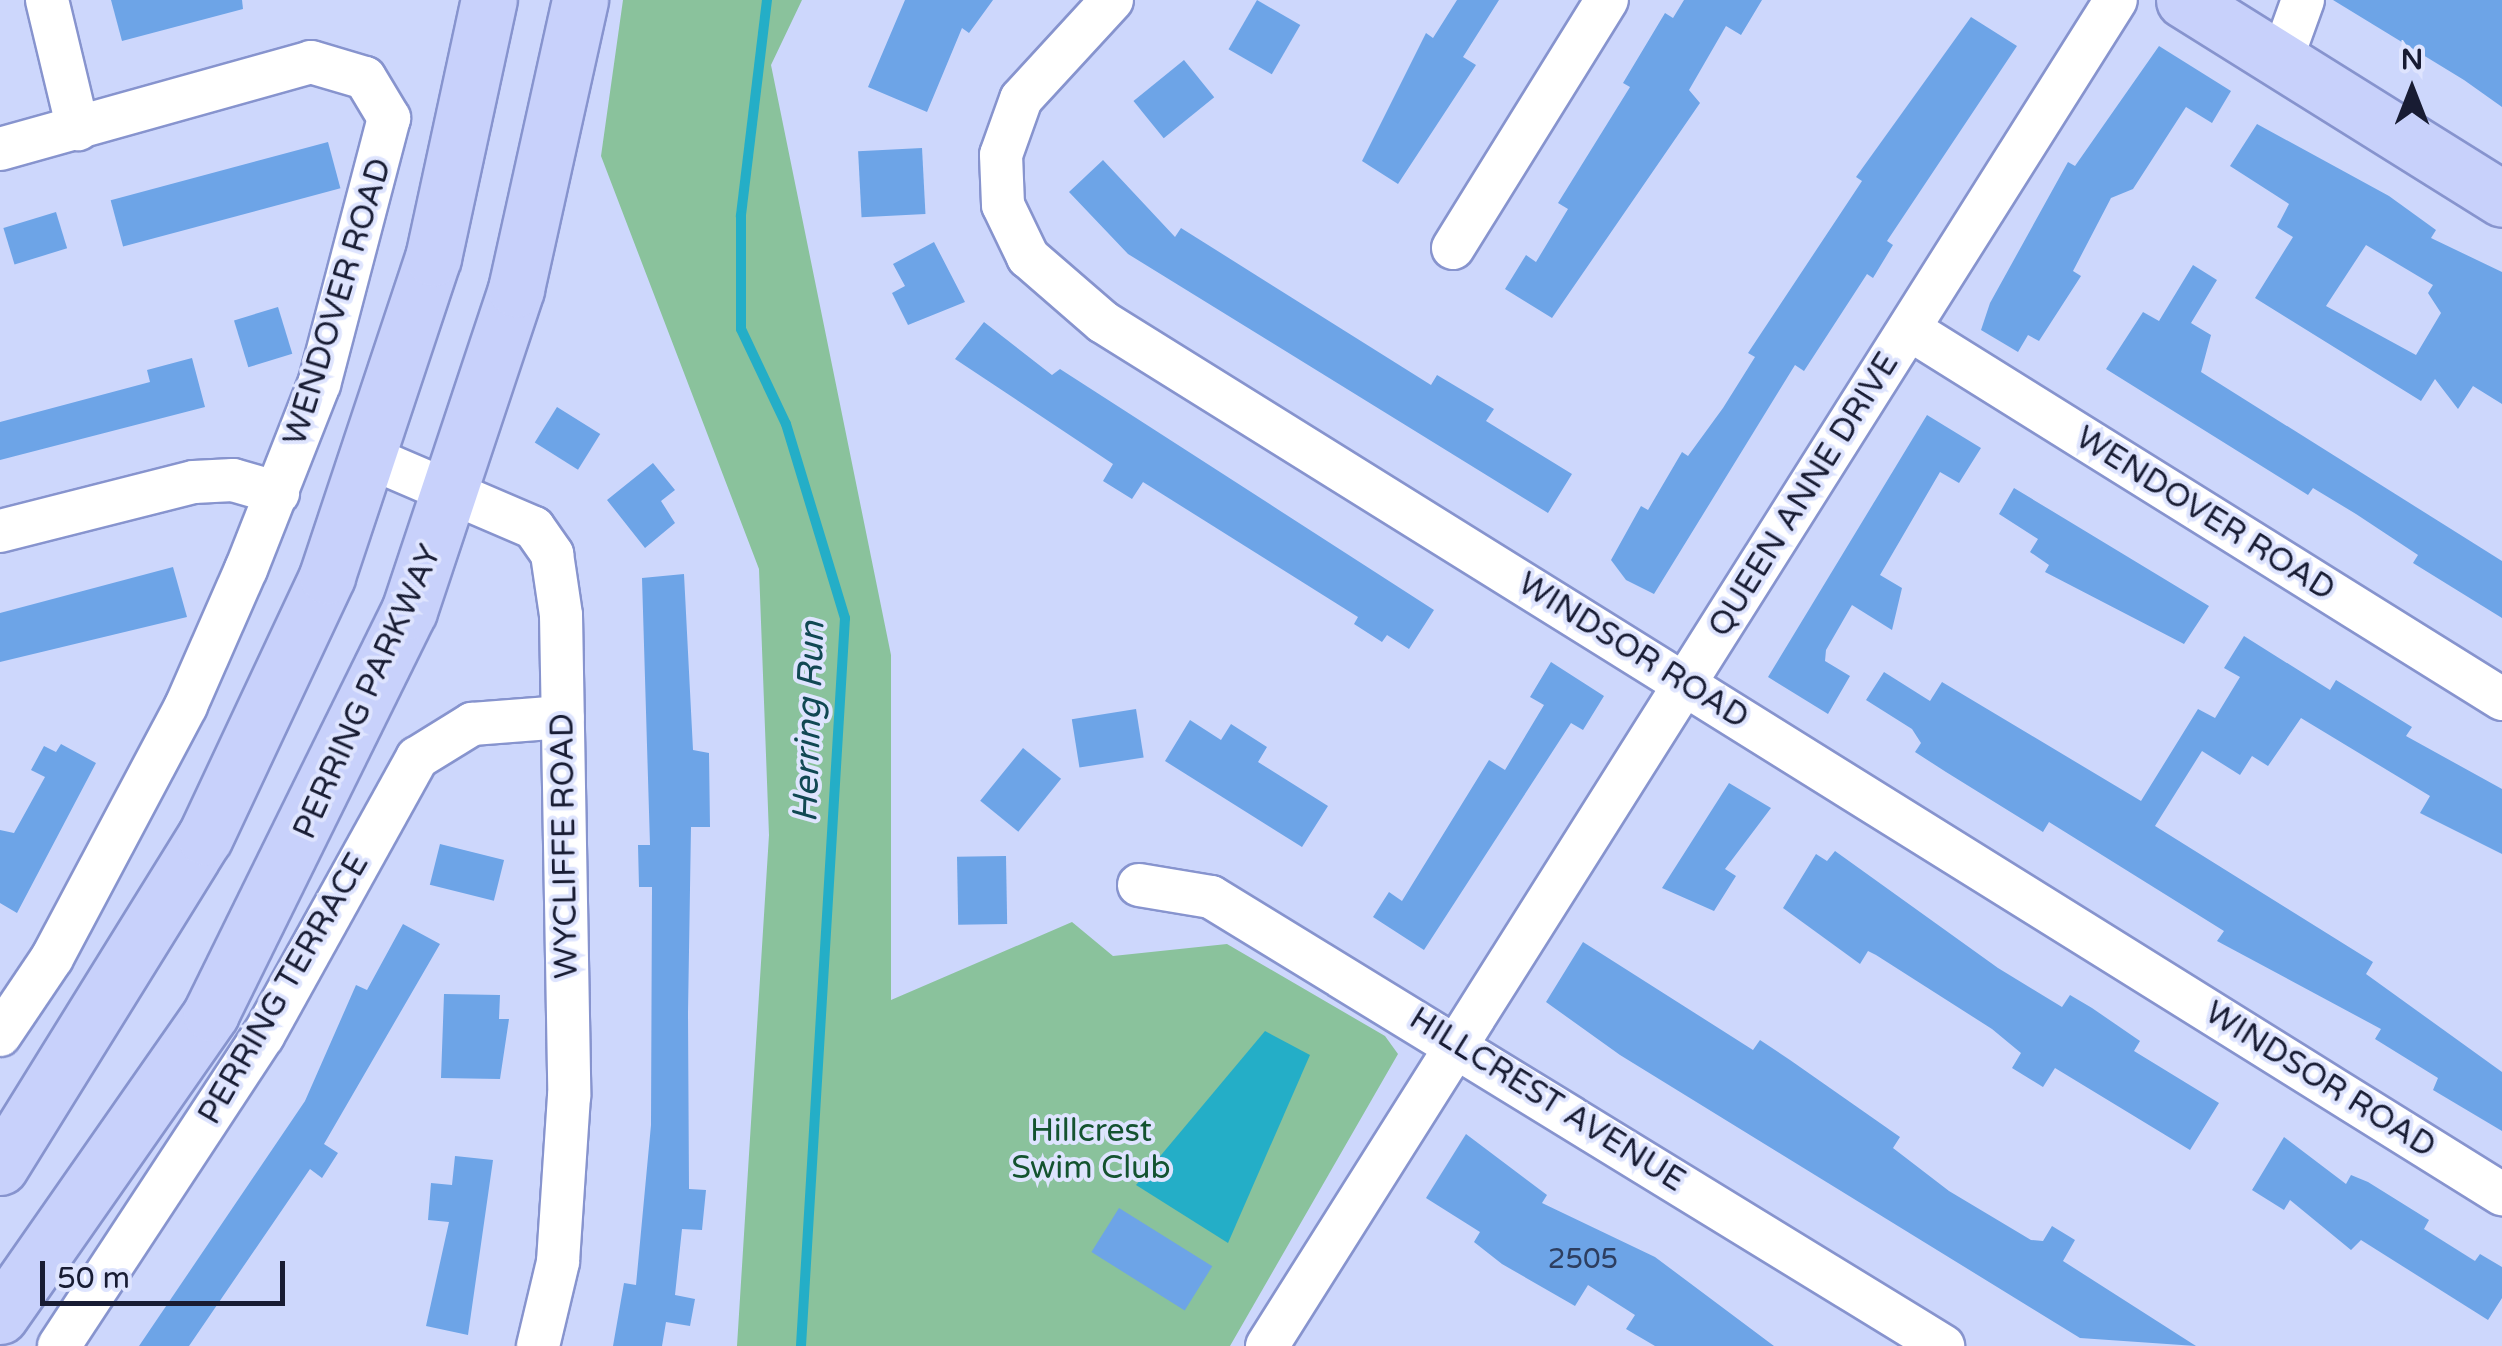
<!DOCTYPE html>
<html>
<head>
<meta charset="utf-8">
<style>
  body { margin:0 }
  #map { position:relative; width:2502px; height:1346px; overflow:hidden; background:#cdd7fc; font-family:"Varela Round",sans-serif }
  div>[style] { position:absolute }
  .green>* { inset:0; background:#8ac29c }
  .water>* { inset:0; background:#24aec7 }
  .stream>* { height:10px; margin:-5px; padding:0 5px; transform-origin:5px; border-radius:5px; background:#24aec7 }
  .building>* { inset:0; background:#6da4e7; transform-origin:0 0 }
  .roads { filter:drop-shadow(2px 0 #8794ce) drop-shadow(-2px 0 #8794ce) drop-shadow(0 2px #8794ce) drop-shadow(0 -2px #8794ce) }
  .minor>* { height:42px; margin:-21px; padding:0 21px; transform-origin:21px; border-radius:21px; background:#fff }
  .major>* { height:55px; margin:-27.5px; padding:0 27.5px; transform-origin:27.5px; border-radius:27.5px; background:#c8d1fb }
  span { translate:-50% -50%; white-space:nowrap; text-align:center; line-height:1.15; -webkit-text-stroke:8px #dee4fe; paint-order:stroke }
  .number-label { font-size:28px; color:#2d3e60 }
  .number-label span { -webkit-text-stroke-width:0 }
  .street-label { font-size:32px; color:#181c33 }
  .park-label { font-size:32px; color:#145330 }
  .water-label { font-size:35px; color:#114853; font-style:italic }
  .north { position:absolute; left:2362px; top:40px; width:100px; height:100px; -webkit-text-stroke:8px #dee4fe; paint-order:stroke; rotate:0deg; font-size:28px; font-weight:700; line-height:40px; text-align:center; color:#181c33 }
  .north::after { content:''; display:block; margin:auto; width:35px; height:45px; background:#181c33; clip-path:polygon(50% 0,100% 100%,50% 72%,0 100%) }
  .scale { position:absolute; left:40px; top:1261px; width:245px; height:45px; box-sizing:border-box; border:5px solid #181c33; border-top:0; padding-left:12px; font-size:30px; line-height:35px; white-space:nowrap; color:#181c33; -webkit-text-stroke:8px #dee4fe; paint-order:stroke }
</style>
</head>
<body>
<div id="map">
  <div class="green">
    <div style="clip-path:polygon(623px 0,802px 0,771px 65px,891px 655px,891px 1000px,1072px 922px,1113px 956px,1227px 944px,1385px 1036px,1398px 1054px,1230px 1346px,737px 1346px,769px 835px,759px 569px,601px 156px)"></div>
  </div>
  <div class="water">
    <div style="clip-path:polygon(1265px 1031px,1310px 1055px,1228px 1243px,1136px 1185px)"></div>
  </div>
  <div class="stream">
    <div style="left:767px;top:0;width:218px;rotate:96.9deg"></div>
    <div style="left:741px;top:216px;width:113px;rotate:90deg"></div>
    <div style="left:741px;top:329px;width:105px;rotate:64.7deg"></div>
    <div style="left:786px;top:424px;width:203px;rotate:73.1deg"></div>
    <div style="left:845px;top:618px;width:729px;rotate:93.46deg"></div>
  </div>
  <div class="building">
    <div style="clip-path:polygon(111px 0,242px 0,243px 9px,122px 41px)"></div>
    <div style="clip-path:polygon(905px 0,993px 0,969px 33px,962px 28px,927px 112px,868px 87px)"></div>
    <div style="left:1257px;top:0;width:50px;height:57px;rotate:30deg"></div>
    <div style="clip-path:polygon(1457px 0,1499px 0,1463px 57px,1476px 65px,1398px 184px,1362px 161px,1426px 33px,1433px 38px)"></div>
    <div style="clip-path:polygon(1684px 0,1762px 0,1741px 35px,1726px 26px,1689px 90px,1700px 103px,1552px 318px,1505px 289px,1526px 255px,1536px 262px,1568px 209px,1558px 203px,1630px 87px,1623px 83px,1665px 13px,1673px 18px)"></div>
    <div style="clip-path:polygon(2333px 0,2502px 0,2502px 107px,2464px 80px)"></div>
    <div style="clip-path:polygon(1971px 17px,2017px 46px,1887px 241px,1893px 245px,1873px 278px,1867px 274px,1804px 371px,1795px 365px,1654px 594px,1626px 580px,1611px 560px,1641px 506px,1648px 510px,1682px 452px,1688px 456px,1723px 408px,1755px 357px,1748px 353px,1862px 181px,1856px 177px)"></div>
    <div style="clip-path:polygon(2159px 46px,2231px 91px,2212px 123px,2186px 107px,2133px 189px,2111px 198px,2073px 271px,2081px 276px,2039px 341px,2028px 335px,2018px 352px,1981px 330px,1990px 303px,2068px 162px,2075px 166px)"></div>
    <div style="left:1184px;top:60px;width:48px;height:65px;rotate:51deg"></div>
    <div style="clip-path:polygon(evenodd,2257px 124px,2389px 196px,2436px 230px,2431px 238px,2502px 272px,2502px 404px,2473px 386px,2458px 409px,2435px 379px,2421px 401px,2255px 298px,2293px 237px,2277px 227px,2289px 204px,2230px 166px,2257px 124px,2366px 245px,2433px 285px,2428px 293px,2441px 313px,2416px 355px,2326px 306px,2366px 245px)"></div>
    <div style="left:328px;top:142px;width:48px;height:225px;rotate:75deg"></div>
    <div style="left:922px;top:148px;width:66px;height:64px;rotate:87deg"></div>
    <div style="clip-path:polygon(1103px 160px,1175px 237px,1181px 228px,1431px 385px,1437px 375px,1494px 409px,1486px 421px,1572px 474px,1548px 513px,1128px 254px,1069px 192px)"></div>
    <div style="left:56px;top:212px;width:38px;height:55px;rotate:73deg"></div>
    <div style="clip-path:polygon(934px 242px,965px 302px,908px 325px,892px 293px,905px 286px,893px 264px)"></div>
    <div style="clip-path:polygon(2193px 265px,2217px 280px,2191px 323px,2211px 335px,2201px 372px,2502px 561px,2502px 618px,2413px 563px,2418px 555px,2356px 514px,2313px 488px,2308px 495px,2106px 369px,2143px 312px,2159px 321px)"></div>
    <div style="left:278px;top:307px;width:49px;height:46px;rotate:73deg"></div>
    <div style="clip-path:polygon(984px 322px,1052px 375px,1060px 369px,1434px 610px,1409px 649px,1387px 635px,1382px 642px,1354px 624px,1358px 617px,1143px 482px,1132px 499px,1103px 481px,1113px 464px,955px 359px)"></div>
    <div style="clip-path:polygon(192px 358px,205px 407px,0 460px,0 422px,150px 382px,147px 370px)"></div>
    <div style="left:557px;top:407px;width:51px;height:42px;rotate:32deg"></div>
    <div style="clip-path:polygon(1927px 415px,1981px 448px,1959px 483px,1940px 472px,1880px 575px,1902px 588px,1892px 630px,1852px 605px,1826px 650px,1825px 661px,1850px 676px,1828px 714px,1768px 677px)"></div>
    <div style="clip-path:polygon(653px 463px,675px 490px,661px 501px,675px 523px,645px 548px,607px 500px)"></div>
    <div style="clip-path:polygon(2014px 488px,2209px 606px,2184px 644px,2045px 572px,2049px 565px,2030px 552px,2038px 539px,1999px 514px)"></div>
    <div style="clip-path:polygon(173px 567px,187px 617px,0 662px,0 613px)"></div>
    <div style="clip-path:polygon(684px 574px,693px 750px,709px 753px,710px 827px,691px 827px,688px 1013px,689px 1189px,706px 1190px,702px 1230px,682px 1229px,675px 1295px,695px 1299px,690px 1326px,666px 1322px,662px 1346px,613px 1346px,624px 1283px,636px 1285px,651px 1125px,652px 887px,639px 887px,638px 845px,650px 845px,642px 578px)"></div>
    <div style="clip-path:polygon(2244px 636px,2330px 690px,2336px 680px,2412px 727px,2406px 736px,2502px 789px,2502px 854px,2420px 813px,2430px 796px,2301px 718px,2268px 766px,2252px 756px,2240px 775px,2202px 751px,2155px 826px,2373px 962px,2366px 974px,2502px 1072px,2502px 1131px,2433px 1090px,2438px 1078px,2375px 1039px,2381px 1029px,2217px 941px,2224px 931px,2049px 822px,2043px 832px,1946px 772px,1915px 752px,1921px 743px,1912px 729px,1866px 700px,1884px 672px,1930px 701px,1942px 682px,2141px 801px,2198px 709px,2215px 718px,2240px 677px,2224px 668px)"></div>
    <div style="clip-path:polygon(1551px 662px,1604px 696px,1583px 730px,1571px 723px,1424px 950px,1373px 917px,1389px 892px,1402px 901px,1489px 760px,1505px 770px,1544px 705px,1530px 697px)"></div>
    <div style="left:1136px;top:709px;width:49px;height:65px;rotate:81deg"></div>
    <div style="clip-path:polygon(1190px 720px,1221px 740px,1231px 724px,1267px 747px,1258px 762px,1328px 806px,1302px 847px,1165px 761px)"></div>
    <div style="clip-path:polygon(61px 744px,96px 763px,17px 913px,0 903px,0 830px,14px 833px,45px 777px,31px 770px,44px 746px,56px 752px)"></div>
    <div style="left:1023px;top:748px;width:49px;height:68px;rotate:39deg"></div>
    <div style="clip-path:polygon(1729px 783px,1771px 808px,1725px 869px,1736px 876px,1714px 911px,1662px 888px)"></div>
    <div style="left:440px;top:844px;width:66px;height:42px;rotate:14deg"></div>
    <div style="clip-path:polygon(1835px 851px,1998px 968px,2062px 1007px,2070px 995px,2092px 1008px,2140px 1041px,2134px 1051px,2219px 1103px,2190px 1150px,2055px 1068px,2043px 1087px,2012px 1068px,2021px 1053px,1992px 1029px,1876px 955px,1868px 951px,1860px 964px,1783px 908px,1816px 854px,1827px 861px)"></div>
    <div style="left:1006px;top:856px;width:68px;height:49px;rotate:89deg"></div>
    <div style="clip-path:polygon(403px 924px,440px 944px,324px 1144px,338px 1153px,322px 1178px,310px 1169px,189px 1346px,139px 1346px,305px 1101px,356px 985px,367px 990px)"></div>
    <div style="clip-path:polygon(1583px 942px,1753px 1050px,1760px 1040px,1790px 1060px,1900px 1137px,1893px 1148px,1949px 1191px,2031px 1240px,2043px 1241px,2052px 1226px,2075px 1240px,2063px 1261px,2196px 1346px,2080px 1338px,1620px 1055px,1546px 1002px)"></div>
    <div style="clip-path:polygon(444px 994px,500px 995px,499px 1019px,509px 1019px,500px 1079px,441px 1078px)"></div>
    <div style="clip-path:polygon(1466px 1134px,1547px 1195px,1542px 1203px,1655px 1257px,1774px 1346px,1655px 1346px,1626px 1329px,1635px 1315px,1588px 1285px,1575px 1306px,1502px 1264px,1474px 1242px,1480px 1232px,1426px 1198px)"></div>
    <div style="clip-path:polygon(2284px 1137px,2346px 1184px,2351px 1175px,2368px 1182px,2429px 1220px,2424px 1229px,2475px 1261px,2480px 1254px,2502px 1267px,2502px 1298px,2488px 1320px,2361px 1240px,2351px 1250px,2290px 1200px,2284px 1210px,2252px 1190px)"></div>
    <div style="clip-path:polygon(455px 1156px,493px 1160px,468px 1335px,426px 1326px,449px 1222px,428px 1220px,431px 1183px,452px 1185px)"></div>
    <div style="left:1119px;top:1208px;width:110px;height:52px;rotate:32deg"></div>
  </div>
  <div class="roads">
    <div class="minor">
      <div style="left:47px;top:0;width:133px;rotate:76.5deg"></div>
      <div style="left:1112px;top:0;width:134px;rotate:132.6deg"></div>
      <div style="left:1021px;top:99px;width:59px;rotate:109.7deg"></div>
      <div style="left:1001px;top:155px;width:50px;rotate:87.7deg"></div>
      <div style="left:1003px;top:205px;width:58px;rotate:64.3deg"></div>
      <div style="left:1028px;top:257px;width:99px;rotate:40.9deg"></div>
      <div style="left:1103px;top:322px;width:1649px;rotate:31.94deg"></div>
      <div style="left:2281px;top:61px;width:65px;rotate:-70.2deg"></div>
      <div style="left:0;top:149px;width:323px;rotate:-15.6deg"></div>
      <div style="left:311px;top:62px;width:56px;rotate:16.5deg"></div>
      <div style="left:365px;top:78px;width:47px;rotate:59deg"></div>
      <div style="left:389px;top:118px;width:275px;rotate:104.7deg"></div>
      <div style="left:319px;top:384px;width:199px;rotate:111.5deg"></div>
      <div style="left:246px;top:569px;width:150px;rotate:113.7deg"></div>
      <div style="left:186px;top:706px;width:285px;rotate:118deg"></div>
      <div style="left:52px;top:958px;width:93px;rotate:124deg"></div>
      <div style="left:1453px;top:248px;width:292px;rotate:-58.2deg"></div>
      <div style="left:1909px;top:329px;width:699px;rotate:31.96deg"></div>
      <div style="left:371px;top:458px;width:177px;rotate:23.2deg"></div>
      <div style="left:534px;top:528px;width:32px;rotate:55deg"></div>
      <div style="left:552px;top:554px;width:62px;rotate:81.6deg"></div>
      <div style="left:561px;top:615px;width:481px;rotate:89deg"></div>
      <div style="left:569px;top:1096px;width:166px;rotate:93.8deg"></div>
      <div style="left:558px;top:1262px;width:86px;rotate:103.4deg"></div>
      <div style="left:0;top:531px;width:200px;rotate:-14.2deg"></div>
      <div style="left:194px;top:482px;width:39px;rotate:-3deg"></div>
      <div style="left:233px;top:480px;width:47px;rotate:16.1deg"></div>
      <div style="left:1139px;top:885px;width:73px;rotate:9.5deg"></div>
      <div style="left:1211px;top:897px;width:859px;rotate:31.52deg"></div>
      <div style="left:59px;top:1346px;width:371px;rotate:-56.7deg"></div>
      <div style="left:263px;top:1036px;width:318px;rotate:-61deg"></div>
      <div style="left:417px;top:758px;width:65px;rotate:-31.7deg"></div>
      <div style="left:472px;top:724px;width:91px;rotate:-4.4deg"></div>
      <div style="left:1267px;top:1346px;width:1591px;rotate:-57.76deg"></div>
    </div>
    <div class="major">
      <div style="left:2184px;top:0;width:375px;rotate:32deg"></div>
      <div style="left:0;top:1167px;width:388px;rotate:-58.2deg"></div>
      <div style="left:205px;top:837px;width:288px;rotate:-64.9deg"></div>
      <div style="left:327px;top:576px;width:335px;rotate:-71.6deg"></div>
      <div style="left:433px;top:258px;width:264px;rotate:-77.8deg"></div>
      <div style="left:0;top:1316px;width:369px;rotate:-55.1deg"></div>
      <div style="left:211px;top:1013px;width:448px;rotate:-63.8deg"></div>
      <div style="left:409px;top:611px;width:339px;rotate:-71.6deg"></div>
      <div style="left:516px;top:289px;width:296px;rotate:-77.5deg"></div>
    </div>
  </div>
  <div class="number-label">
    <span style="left:1583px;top:1259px">2505</span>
  </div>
  <div class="street-label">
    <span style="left:338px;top:302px;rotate:-73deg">WENDOVER ROAD</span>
    <span style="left:1804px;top:495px;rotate:-58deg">QUEEN ANNE DRIVE</span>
    <span style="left:2205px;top:514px;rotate:32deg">WENDOVER ROAD</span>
    <span style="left:1633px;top:651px;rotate:32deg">WINDSOR ROAD</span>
    <span style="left:368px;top:692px;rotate:-66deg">PERRING PARKWAY</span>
    <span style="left:565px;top:846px;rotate:-91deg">WYCLIFFE ROAD</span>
    <span style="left:284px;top:989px;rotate:-60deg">PERRING TERRACE</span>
    <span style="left:2320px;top:1080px;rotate:32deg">WINDSOR ROAD</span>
    <span style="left:1547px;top:1100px;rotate:32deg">HILLCREST AVENUE</span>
  </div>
  <div class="park-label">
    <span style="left:1091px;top:1150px">Hillcrest<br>Swim Club</span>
  </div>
  <div class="water-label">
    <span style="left:809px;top:722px;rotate:-88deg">Herring Run</span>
  </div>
  <div class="north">N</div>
  <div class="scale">50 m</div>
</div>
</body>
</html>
